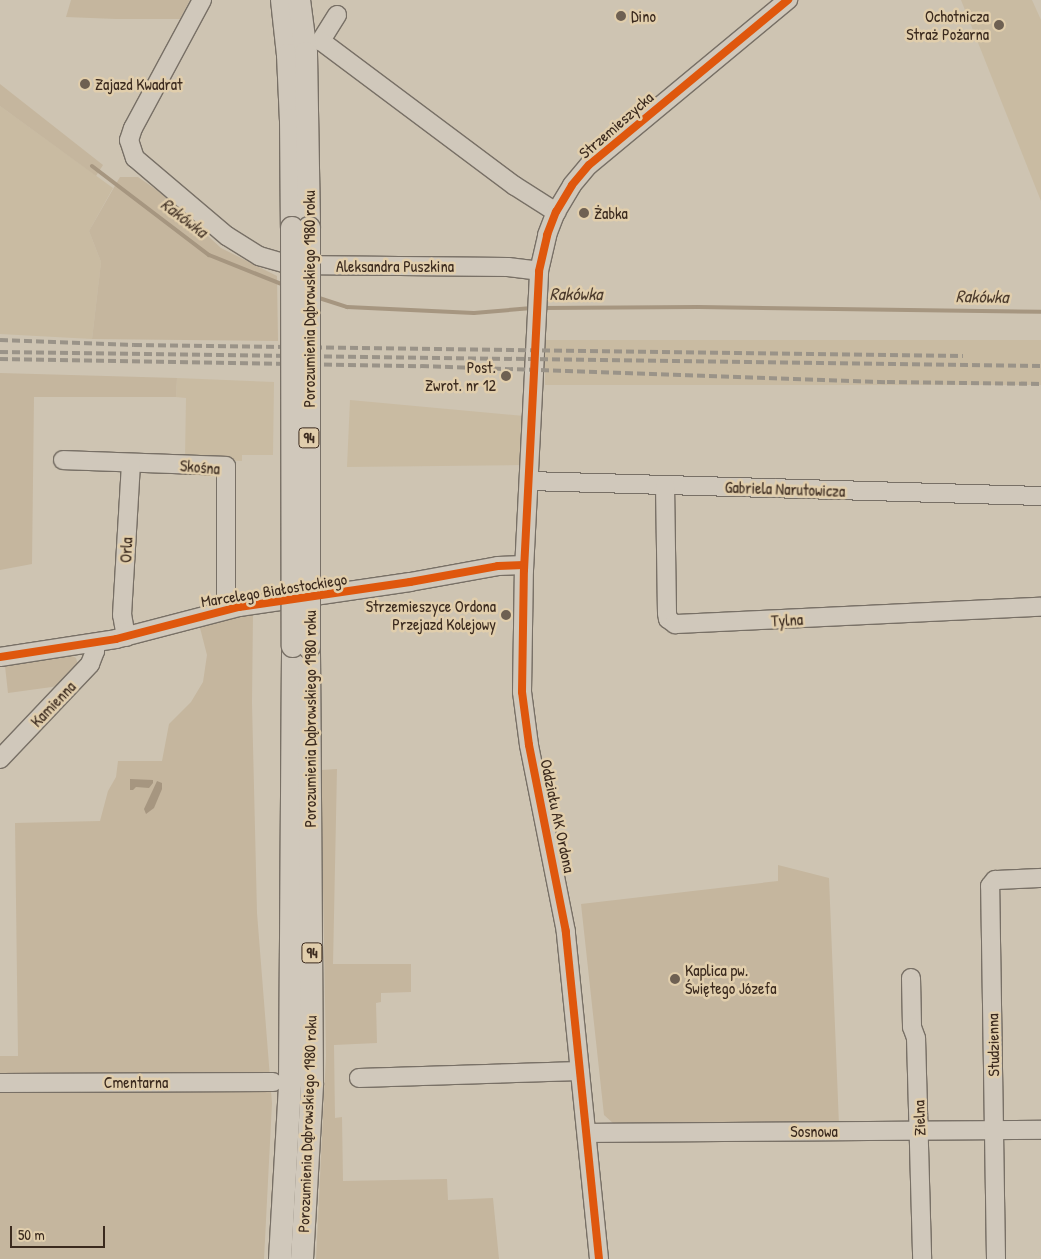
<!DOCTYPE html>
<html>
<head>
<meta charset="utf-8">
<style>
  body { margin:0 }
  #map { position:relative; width:1041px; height:1259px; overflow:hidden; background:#cec4b2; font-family:"Patrick Hand",sans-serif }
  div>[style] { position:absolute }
  .built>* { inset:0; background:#c9bba2; transform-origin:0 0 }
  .green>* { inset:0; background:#c5b69e }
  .water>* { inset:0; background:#a69680 }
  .stream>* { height:4px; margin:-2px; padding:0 2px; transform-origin:2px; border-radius:2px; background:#a69680 }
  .roads { filter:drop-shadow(1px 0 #787066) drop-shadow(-1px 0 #787066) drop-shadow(0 1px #787066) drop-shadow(0 -1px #787066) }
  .minor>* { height:18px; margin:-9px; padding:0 9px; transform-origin:9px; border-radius:9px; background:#d0c8bb }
  .major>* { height:22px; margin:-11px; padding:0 11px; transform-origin:11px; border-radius:11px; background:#d0c8bb }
  .rail>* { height:4px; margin-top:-2px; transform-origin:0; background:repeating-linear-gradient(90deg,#9a9388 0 8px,transparent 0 12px) }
  .bridges { filter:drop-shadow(1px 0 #787066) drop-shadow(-1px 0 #787066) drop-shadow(0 1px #787066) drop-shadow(0 -1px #787066) }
  .major-bridge>* { height:22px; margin:-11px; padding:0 11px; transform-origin:11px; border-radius:11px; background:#d0c8bb }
  .cycleway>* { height:8px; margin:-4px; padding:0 4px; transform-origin:4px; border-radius:4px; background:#df570d }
  .dots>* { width:14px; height:14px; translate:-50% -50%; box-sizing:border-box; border:2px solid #e1ceac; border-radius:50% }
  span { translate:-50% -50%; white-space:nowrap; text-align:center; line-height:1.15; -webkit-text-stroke:5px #e1ceac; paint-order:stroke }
  .shield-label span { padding:1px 4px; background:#e1ceac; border:1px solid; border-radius:4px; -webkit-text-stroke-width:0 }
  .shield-label { font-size:15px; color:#3b2a1e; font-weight:700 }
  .poi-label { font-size:16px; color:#3b2a1e }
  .left { translate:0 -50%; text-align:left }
  .right { translate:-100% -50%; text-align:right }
  .street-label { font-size:16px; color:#3b2a1e }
  .water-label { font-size:18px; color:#4d3c2d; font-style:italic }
  .scale { position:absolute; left:10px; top:1226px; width:95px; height:22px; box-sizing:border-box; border:2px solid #3b2a1e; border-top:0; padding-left:6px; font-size:15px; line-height:18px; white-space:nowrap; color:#3b2a1e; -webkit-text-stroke:4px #e1ceac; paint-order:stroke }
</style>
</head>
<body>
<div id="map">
  <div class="built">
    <div style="clip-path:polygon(961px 0,1032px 0,1041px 20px,1041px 201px)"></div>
    <div style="clip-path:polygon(0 106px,113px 188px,89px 231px,101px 262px,92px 339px,0 334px)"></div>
    <div style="left:545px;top:340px;width:496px;height:45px"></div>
    <div style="clip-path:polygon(177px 378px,274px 382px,273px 455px,242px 455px,242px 461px,185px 459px,186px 398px,176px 397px)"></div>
    <div style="clip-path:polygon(350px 400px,524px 416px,522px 465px,347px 467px)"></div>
  </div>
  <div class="green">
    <div style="clip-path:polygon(71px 0,190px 0,180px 19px,116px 19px,66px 17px)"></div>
    <div style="clip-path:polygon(0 84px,103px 165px,96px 176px,0 106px)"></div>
    <div style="clip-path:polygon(120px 177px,138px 177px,161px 193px,221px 248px,277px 276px,278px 341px,92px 339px,101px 262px,89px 231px)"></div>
    <div style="clip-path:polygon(0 373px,177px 378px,176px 397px,34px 397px,32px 564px,0 570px)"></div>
    <div style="clip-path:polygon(253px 613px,252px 703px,257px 913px,272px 1103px,264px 1259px,0 1259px,0 1056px,18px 1056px,15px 823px,100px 821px,108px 791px,116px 777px,118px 761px,162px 761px,169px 724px,191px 702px,203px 682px,207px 655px,199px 624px)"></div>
    <div style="clip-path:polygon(71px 655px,76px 658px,78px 665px,59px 686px,8px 693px,5px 666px)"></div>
    <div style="clip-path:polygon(337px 769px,333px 964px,411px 964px,411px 992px,381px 993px,381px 1002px,376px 1003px,377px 1043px,334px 1045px,335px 1118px,342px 1117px,343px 1181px,447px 1179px,448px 1200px,493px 1198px,499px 1259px,316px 1259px,326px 1056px,321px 770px)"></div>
    <div style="clip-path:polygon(778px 865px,829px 878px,839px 1125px,614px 1124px,604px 1115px,581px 904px,778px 881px)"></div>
  </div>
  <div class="water">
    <div style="clip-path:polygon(130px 779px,153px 780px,153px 783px,149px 788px,136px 787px,133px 790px,130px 790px)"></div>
    <div style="clip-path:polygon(157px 781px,162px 783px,162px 789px,154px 808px,146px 814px,144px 809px)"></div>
  </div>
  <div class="stream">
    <div style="left:92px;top:166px;width:147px;rotate:37.3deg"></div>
    <div style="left:209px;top:255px;width:81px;rotate:21.8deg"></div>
    <div style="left:316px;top:297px;width:33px;rotate:18deg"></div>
    <div style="left:347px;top:307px;width:127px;rotate:2.7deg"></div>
    <div style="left:474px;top:313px;width:58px;rotate:-4.9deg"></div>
    <div style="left:542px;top:308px;width:156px;rotate:-0.4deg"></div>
    <div style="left:698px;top:307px;width:343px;rotate:0.8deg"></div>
  </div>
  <div class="roads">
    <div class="minor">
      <div style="left:202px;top:0;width:145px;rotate:118.3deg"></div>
      <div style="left:133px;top:128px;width:13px;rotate:108deg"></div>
      <div style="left:129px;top:140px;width:19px;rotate:72deg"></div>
      <div style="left:135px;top:158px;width:121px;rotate:40.3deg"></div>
      <div style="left:227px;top:236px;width:38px;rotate:32deg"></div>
      <div style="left:259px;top:256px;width:33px;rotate:16deg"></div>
      <div style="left:291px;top:265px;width:217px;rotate:0.5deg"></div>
      <div style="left:508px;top:267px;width:31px;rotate:7deg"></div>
      <div style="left:337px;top:15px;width:31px;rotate:122deg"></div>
      <div style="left:321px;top:41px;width:242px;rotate:36.8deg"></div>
      <div style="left:515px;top:186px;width:49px;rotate:32.4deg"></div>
      <div style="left:63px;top:460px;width:163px;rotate:2.1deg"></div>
      <div style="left:226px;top:466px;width:130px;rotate:90deg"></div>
      <div style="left:226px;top:596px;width:13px;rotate:81deg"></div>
      <div style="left:529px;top:481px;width:512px;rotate:1.68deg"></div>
      <div style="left:665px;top:485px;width:128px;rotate:89.1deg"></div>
      <div style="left:667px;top:613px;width:6px;rotate:81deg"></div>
      <div style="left:668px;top:619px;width:9px;rotate:36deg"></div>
      <div style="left:675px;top:624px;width:366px;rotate:-2.7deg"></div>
      <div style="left:126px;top:637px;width:22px;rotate:-100deg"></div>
      <div style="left:122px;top:615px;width:152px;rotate:-86.6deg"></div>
      <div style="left:0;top:657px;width:117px;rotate:-8.8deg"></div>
      <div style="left:116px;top:639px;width:127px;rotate:-14.6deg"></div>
      <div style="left:239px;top:607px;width:173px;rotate:-8.3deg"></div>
      <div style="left:410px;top:582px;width:89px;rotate:-10.3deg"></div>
      <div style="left:498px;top:566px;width:26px;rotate:-2deg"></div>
      <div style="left:0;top:759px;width:131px;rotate:-46.5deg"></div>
      <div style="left:90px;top:664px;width:14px;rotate:-69deg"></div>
      <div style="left:95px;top:651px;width:8px;rotate:-97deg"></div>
      <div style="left:911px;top:978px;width:49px;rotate:88.8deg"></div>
      <div style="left:912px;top:1027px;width:12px;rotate:70deg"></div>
      <div style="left:916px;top:1038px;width:221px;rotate:88.4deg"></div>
      <div style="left:359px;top:1078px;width:221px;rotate:-1.8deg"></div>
      <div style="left:0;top:1083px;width:273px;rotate:-0.2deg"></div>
      <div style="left:587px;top:1133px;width:454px;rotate:-0.4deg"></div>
      <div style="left:599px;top:1259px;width:329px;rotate:-95.8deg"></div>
      <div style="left:566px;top:932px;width:191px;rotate:-101.2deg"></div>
      <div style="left:529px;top:745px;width:53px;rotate:-97.5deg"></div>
      <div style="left:522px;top:692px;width:122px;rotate:-89.1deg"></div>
      <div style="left:524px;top:570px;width:299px;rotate:-87.1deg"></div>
      <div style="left:539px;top:271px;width:37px;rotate:-77deg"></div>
      <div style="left:547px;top:235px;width:25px;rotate:-69deg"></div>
      <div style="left:556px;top:212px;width:31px;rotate:-59deg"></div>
      <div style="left:572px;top:185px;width:26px;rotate:-50deg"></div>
      <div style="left:589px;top:165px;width:259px;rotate:-39.7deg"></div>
      <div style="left:996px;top:1259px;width:373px;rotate:-90.9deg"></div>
      <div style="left:990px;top:886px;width:8px;rotate:-50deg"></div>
      <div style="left:995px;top:880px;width:46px;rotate:-2.5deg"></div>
    </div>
    <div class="major">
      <div style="left:282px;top:0;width:55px;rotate:83.8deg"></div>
      <div style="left:288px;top:55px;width:65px;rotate:87.4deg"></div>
      <div style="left:291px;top:120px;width:108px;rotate:89.5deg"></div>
      <div style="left:299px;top:0;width:53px;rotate:82.5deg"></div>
      <div style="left:306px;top:53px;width:175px;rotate:89deg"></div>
      <div style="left:280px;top:1259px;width:176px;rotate:-86.7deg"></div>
      <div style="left:290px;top:1083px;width:437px;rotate:-89.6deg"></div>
      <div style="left:302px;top:1259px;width:176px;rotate:-86.7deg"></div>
      <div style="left:312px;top:1083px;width:436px;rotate:-90.4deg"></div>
    </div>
  </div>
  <div class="rail">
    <div style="left:0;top:340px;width:134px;rotate:2.1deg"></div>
    <div style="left:134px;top:345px;width:829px;rotate:0.76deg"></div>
    <div style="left:0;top:352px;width:1041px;rotate:0.77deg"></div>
    <div style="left:0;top:359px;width:421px;rotate:1deg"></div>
    <div style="left:421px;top:366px;width:466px;rotate:2deg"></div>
    <div style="left:887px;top:382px;width:154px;rotate:0.7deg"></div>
  </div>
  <div class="bridges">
    <div class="major-bridge">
      <div style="left:292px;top:228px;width:418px;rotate:89.9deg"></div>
      <div style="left:309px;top:228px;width:419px;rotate:90deg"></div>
    </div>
  </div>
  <div class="cycleway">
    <div style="left:0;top:657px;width:117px;rotate:-8.8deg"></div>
    <div style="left:116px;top:639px;width:127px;rotate:-14.6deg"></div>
    <div style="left:239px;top:607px;width:173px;rotate:-8.3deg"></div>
    <div style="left:410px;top:582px;width:89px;rotate:-10.3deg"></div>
    <div style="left:498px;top:566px;width:26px;rotate:-2deg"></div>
    <div style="left:599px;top:1259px;width:329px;rotate:-95.8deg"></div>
    <div style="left:566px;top:932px;width:191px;rotate:-101.2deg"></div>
    <div style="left:529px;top:745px;width:53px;rotate:-97.5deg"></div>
    <div style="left:522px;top:692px;width:122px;rotate:-89.1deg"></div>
    <div style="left:524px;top:570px;width:299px;rotate:-87.1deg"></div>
    <div style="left:539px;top:271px;width:37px;rotate:-77deg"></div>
    <div style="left:547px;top:235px;width:25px;rotate:-69deg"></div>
    <div style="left:556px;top:212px;width:31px;rotate:-59deg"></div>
    <div style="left:572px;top:185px;width:26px;rotate:-50deg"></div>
    <div style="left:589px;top:165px;width:259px;rotate:-39.7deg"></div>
  </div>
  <div class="dots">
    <div style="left:621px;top:16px;background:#6e6052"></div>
    <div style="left:999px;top:25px;background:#6e6052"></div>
    <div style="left:85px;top:84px;background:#6e6052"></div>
    <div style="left:584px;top:213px;background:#6e6052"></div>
    <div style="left:506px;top:376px;background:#6e6052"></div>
    <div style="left:506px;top:615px;background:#6e6052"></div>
    <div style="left:675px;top:979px;background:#6e6052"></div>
  </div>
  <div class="shield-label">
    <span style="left:309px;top:438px">94</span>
    <span style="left:312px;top:953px">94</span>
  </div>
  <div class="poi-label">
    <span class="left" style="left:631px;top:16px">Dino</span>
    <span class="right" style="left:989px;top:25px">Ochotnicza<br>Straż Pożarna</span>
    <span class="left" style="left:95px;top:84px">Zajazd Kwadrat</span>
    <span class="left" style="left:594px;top:213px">Żabka</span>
    <span class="right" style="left:496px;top:376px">Post.<br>Zwrot. nr 12</span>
    <span class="right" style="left:496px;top:615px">Strzemieszyce Ordona<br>Przejazd Kolejowy</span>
    <span class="left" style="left:685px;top:979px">Kaplica pw.<br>Świętego Józefa</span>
  </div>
  <div class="street-label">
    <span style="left:616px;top:125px;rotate:-41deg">Strzemieszycka</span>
    <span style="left:395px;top:266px">Aleksandra Puszkina</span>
    <span style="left:309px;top:299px;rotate:-90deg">Porozumienia Dąbrowskiego 1980 roku</span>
    <span style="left:200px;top:467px;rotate:5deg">Skośna</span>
    <span style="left:785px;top:489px;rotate:2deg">Gabriela Narutowicza</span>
    <span style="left:126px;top:550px;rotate:-87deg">Orla</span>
    <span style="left:274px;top:590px;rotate:-9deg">Marcelego Białostockiego</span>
    <span style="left:787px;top:620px;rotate:-3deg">Tylna</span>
    <span style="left:53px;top:704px;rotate:-46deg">Kamienna</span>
    <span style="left:310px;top:719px;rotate:-90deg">Porozumienia Dąbrowskiego 1980 roku</span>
    <span style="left:558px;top:816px;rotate:78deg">Oddziału AK Ordona</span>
    <span style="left:993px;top:1045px;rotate:-91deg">Studzienna</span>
    <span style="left:136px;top:1082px">Cmentarna</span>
    <span style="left:919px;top:1118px;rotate:-92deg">Zielna</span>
    <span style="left:307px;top:1124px;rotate:-88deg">Porozumienia Dąbrowskiego 1980 roku</span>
    <span style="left:814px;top:1131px">Sosnowa</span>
  </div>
  <div class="water-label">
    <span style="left:184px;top:218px;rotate:37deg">Rakówka</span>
    <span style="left:576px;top:294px">Rakówka</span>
    <span style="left:982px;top:297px;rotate:1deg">Rakówka</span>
  </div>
  <div class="scale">50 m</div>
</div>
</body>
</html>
